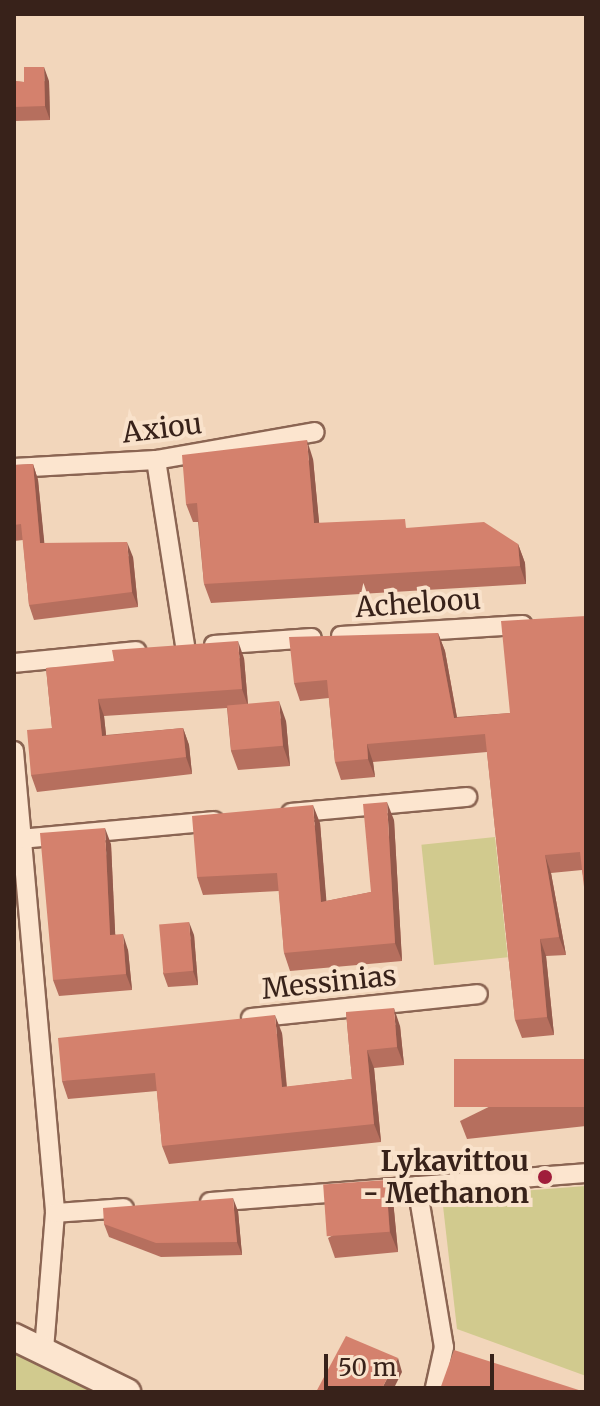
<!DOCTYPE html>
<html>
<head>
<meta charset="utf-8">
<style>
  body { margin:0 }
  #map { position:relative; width:600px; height:1406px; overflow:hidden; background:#f2d6bb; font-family:Merriweather,serif }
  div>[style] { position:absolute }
  .green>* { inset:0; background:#d1ca8e; transform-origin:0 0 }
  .roads { filter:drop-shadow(2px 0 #8b6553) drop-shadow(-2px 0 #8b6553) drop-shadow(0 2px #8b6553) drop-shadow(0 -2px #8b6553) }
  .street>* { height:18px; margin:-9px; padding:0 9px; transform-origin:9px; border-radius:9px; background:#fce5cf }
  .secondary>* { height:26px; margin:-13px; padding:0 13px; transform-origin:13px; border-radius:13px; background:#fce5cf }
  .wall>* { inset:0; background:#b66f5e }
  .shaded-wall>* { inset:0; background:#945a4c }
  .building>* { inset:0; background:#d4816d; transform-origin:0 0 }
  .dots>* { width:22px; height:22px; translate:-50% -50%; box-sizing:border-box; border:4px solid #f9e2cb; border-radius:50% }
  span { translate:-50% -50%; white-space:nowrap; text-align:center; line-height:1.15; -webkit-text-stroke:8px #f9e2cb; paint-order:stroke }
  .street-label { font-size:28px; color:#38221a }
  .poi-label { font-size:28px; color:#38221a; font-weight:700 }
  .right { translate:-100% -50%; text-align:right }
  .frame { position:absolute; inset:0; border:16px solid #38221a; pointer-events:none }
  .scale { position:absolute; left:324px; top:1354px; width:170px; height:36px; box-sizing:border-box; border:4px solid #38221a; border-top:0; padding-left:10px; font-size:24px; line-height:28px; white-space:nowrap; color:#38221a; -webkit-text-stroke:6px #f9e2cb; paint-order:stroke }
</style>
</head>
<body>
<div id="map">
  <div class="green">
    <div style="left:495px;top:837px;width:121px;height:74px;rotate:84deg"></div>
    <div style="clip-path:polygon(586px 1186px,586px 1376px,457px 1329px,442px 1197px)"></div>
    <div style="clip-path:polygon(14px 1341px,127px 1392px,14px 1392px)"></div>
  </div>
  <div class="roads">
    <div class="street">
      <div style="left:156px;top:460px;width:188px;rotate:81.1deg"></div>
      <div style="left:14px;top:468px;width:142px;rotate:-3.2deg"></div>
      <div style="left:156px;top:460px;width:161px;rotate:-10deg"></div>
      <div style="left:341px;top:636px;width:182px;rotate:-3.5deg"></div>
      <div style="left:214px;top:645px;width:98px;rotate:-4.1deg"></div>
      <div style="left:14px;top:663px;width:123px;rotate:-5.6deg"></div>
      <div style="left:14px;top:751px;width:464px;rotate:84.9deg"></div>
      <div style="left:55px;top:1213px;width:138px;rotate:94.6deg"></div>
      <div style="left:291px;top:813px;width:177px;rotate:-5.2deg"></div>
      <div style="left:21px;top:839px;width:194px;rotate:-5.3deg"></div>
      <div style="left:251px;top:1018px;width:228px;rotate:-6deg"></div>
      <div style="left:417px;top:1186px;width:163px;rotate:80.5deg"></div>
      <div style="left:444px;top:1347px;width:46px;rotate:102.5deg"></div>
      <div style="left:210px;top:1202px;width:377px;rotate:-4.4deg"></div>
      <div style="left:55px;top:1213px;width:69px;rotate:-4.1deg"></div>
    </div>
    <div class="secondary">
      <div style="left:14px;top:1337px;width:126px;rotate:26deg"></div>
    </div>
  </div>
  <div class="wall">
    <div style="clip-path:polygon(14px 81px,24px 82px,49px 81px,50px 120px,14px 121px)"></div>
    <div style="clip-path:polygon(313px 459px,319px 523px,408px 528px,518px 544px,525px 563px,526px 584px,211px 603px,204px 584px,198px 522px,193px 522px,186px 504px)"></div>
    <div style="clip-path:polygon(33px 464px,38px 480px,44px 543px,133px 557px,138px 607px,34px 620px,29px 605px,23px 540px,14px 541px,14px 465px)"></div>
    <div style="clip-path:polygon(586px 616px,586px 892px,582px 870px,551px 873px,566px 955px,546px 956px,554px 1035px,522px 1038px,515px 1020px,487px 752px,373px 762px,375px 777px,341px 780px,335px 762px,329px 698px,300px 701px,294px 683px,438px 633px,445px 651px,457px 717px,510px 713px)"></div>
    <div style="clip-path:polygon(244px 658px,248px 704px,286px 721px,290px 766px,238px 770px,231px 751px,227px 708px,104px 716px,106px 735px,183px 728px,189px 745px,192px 774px,37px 792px,31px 775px,52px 728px,46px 668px)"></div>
    <div style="clip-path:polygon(394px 820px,402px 961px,290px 971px,284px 953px,279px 891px,203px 895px,197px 877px,320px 823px,326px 901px,371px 892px)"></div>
    <div style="clip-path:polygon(111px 844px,115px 934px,128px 950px,132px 990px,59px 996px,53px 980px)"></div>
    <div style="clip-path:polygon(194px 935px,198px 985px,168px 987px,163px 973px)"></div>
    <div style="clip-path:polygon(346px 1012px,400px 1026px,404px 1065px,374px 1068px,381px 1142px,169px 1164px,162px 1146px,157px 1091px,68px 1099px,62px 1081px,282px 1033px,287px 1087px,352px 1079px)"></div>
    <div style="clip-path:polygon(586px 1059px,586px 1126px,467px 1139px,460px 1121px)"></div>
    <div style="clip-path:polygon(393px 1200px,398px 1252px,335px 1258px,328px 1238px)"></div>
    <div style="clip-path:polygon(238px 1211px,242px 1255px,161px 1257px,109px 1237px,104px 1224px)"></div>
  </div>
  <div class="shaded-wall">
    <div style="clip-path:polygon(44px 67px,49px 81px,50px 120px,45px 106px)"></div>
    <div style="clip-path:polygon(307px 440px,313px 459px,321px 542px,314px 523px)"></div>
    <div style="clip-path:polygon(33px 464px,38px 480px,46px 559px,40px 543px)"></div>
    <div style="clip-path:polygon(127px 542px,133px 557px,138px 607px,132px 592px)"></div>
    <div style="clip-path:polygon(518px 544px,525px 563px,526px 584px,520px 566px)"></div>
    <div style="clip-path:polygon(438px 633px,445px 651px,460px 735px,454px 718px)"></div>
    <div style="clip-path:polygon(238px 641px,244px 658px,248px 706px,242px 689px)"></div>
    <div style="clip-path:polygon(98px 699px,104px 716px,108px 753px,102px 736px)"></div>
    <div style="clip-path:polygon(279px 701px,286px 721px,290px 766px,283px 746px)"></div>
    <div style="clip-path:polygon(183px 728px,189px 745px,192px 774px,186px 757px)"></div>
    <div style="clip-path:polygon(367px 744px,373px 762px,375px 777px,368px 759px)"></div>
    <div style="clip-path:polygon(387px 802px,394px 820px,402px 961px,395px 943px)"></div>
    <div style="clip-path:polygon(313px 805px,320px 823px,328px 920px,321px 902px)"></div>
    <div style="clip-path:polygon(105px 828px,111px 844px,116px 951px,110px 935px)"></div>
    <div style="clip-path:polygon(545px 855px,551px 873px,566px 955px,559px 937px)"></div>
    <div style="clip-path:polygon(189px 922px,194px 935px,198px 985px,193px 971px)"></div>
    <div style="clip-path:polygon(123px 934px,128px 950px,132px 990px,126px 974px)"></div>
    <div style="clip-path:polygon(540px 939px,546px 956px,554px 1035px,547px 1017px)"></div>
    <div style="clip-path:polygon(394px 1008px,400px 1026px,404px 1065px,397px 1047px)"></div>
    <div style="clip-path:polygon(275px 1015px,282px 1033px,288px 1105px,282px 1087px)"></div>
    <div style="clip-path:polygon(367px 1050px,374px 1068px,381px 1142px,374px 1124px)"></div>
    <div style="clip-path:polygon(386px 1180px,393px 1200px,398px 1252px,390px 1232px)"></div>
    <div style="clip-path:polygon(233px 1198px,238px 1211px,242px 1255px,237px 1242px)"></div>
    <div style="clip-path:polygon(398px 1358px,402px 1372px,392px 1392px,380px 1392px)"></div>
  </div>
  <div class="building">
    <div style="clip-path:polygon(24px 67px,44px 67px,45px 106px,14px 107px,14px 81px,24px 82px)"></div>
    <div style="clip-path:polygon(307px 440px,314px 523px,405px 519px,406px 528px,484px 522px,518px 544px,520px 566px,204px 584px,197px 503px,186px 504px,182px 455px)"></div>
    <div style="clip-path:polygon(33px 464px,40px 543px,127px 542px,132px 592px,29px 605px,21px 524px,14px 525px,14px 465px)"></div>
    <div style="clip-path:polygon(586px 616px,586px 886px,584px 887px,580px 852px,545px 855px,559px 937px,540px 939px,547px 1017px,515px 1020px,485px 734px,367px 744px,368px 759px,335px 762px,327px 680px,294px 683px,289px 637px,438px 633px,454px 718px,510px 713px,501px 621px)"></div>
    <div style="clip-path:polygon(238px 641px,242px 689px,98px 699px,102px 736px,183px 728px,186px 757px,31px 775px,27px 730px,52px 728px,46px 668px,114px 661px,112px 650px)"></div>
    <div style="left:279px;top:701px;width:45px;height:52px;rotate:85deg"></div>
    <div style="clip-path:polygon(387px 802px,395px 943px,284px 953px,277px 873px,197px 877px,192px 816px,313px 805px,321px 902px,371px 892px,363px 804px)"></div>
    <div style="clip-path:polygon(105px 828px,110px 935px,123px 934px,126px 974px,53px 980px,40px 833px)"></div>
    <div style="left:189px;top:922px;width:49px;height:30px;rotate:85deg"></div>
    <div style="clip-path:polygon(394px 1008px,397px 1047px,367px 1050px,374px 1124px,162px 1146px,155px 1073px,62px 1081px,58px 1038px,275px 1015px,282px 1087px,352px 1079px,346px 1012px)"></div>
    <div style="left:586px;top:1059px;width:48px;height:132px;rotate:90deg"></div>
    <div style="left:386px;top:1180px;width:52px;height:63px;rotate:86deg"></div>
    <div style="clip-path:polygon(233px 1198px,237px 1242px,156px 1243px,104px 1224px,103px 1208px)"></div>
    <div style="clip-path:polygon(346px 1336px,398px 1358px,380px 1392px,316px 1392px)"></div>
    <div style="clip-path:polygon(454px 1350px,585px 1392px,439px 1392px)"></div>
  </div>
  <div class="dots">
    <div style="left:545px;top:1177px;background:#a01d3b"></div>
  </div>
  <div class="street-label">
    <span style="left:162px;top:428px;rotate:-7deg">Axiou</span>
    <span style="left:418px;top:603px;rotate:-4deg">Acheloou</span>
    <span style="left:329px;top:982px;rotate:-6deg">Messinias</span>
  </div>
  <div class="poi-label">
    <span class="right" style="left:529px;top:1177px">Lykavittou<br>- Methanon</span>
  </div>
  <div class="frame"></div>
  <div class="scale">50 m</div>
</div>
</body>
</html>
